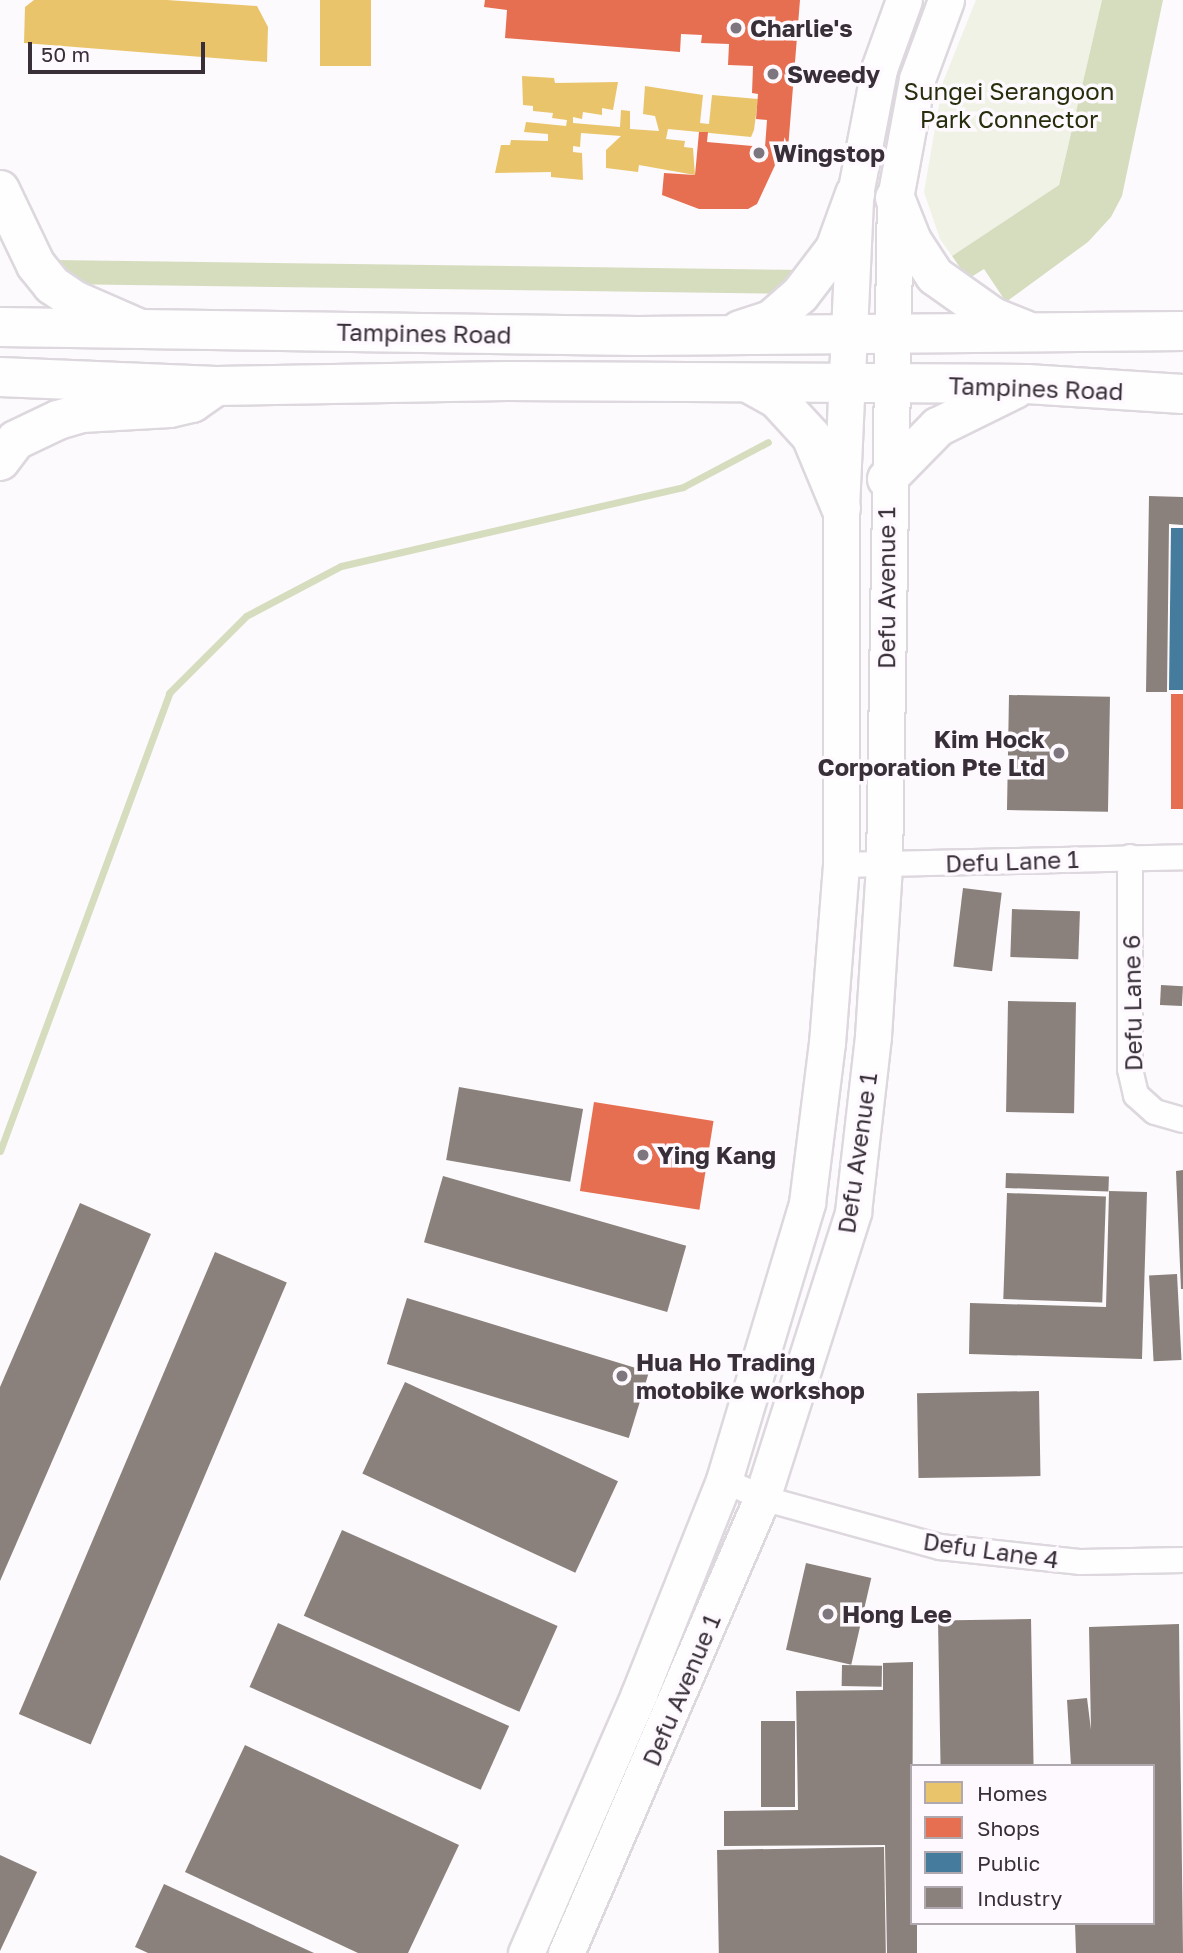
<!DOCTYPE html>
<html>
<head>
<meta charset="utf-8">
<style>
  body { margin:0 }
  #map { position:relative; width:1183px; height:1953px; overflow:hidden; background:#fdfafd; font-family:"Golos Text",sans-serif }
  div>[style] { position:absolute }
  .green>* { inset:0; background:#eff2e4 }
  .water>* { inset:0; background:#d6ddbf }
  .homes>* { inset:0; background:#e9c46a; transform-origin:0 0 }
  .shops>* { inset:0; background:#e76f51; transform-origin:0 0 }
  .public>* { inset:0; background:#457b9d }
  .industry>* { inset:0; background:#8a817c; transform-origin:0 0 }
  .stream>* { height:7px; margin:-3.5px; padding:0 3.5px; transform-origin:3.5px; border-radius:3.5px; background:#d6ddbf }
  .canal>* { height:24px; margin:-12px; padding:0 12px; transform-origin:12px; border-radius:12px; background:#d6ddbf }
  .roads { filter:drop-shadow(2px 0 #ddd7de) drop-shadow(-2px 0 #ddd7de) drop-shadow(0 2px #ddd7de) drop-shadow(0 -2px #ddd7de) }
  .street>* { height:24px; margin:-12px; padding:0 12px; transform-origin:12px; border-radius:12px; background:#fffeff }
  .secondary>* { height:35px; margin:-17.5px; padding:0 17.5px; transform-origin:17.5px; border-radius:17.5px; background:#fffeff }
  .primary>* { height:38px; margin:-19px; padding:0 19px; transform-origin:19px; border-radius:19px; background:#fffeff }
  .highway>* { height:38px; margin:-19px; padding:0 19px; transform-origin:19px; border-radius:19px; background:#fffeff }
  .dots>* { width:19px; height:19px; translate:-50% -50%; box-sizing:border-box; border:4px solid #fef9fe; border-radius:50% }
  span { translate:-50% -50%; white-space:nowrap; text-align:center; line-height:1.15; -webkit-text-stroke:7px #fef9fe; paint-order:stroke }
  .poi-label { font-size:24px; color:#382f39; font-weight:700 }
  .left { translate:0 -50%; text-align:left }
  .right { translate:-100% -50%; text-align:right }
  .park-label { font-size:24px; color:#272e0b }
  .street-label { font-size:24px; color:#382f39 }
  .legend { position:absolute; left:910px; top:1764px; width:245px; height:161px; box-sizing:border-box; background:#fef9fe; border:2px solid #afa8af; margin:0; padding:9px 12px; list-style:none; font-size:21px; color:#382f39 }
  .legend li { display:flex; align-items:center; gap:14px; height:35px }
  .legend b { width:35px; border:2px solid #afa8af }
  .scale { position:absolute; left:28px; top:42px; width:177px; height:32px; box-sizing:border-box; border:4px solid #382f39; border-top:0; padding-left:9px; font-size:21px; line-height:24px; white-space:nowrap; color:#382f39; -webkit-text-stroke:5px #fef9fe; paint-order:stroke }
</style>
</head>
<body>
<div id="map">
  <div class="green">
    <div style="clip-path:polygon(976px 0,1102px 0,1059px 185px,952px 256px,940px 239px,924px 192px,943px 82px)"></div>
  </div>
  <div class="water">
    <div style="clip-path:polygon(1102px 0,1163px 0,1122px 196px,1111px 217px,1088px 242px,1006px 302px,984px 269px,968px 279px,952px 256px,1059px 185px)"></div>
  </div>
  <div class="homes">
    <div style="clip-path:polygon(34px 0,167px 0,257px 6px,268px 27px,267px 62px,24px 43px,25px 7px)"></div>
    <div style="left:320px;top:0;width:51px;height:66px"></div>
    <div style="clip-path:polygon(522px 76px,554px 78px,555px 83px,618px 82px,613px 110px,602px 108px,602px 115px,583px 112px,582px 119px,573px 117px,573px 123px,620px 127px,621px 110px,630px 111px,630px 129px,659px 131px,655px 116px,643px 114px,645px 86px,703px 95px,700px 123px,709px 124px,712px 95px,758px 99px,754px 130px,751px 137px,668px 129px,666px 139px,685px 141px,684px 147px,693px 148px,695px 175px,639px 165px,638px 172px,606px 168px,606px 150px,621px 136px,581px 133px,580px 147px,573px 146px,573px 152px,582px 153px,583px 180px,551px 177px,551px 172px,495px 173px,501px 145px,510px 145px,511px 140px,548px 141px,548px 134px,524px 132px,526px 122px,566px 126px,567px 120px,552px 118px,553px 113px,533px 111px,533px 106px,523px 105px)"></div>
  </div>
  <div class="shops">
    <div style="clip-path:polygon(485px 0,800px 0,788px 149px,783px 148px,757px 204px,748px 209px,699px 209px,662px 195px,664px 173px,695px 175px,699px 132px,708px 132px,707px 142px,765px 147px,767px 120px,756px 119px,758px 94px,752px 93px,753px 66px,728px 65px,729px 44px,701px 43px,702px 35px,681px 34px,680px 52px,505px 38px,507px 10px,484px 7px)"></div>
    <div style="left:1171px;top:694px;width:12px;height:115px"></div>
    <div style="left:594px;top:1102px;width:121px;height:90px;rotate:9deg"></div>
  </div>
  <div class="public">
    <div style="clip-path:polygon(1171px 528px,1183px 528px,1183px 690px,1169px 690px)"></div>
  </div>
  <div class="industry">
    <div style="clip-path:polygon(1149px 496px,1183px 497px,1183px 525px,1169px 524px,1167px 692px,1146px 692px)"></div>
    <div style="left:1009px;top:695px;width:101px;height:115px;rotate:1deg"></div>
    <div style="left:963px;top:888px;width:39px;height:79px;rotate:7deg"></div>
    <div style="left:1012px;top:909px;width:68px;height:48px;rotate:2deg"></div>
    <div style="left:1161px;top:985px;width:22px;height:20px;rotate:3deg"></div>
    <div style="left:1008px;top:1001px;width:68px;height:111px;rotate:1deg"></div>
    <div style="left:459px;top:1087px;width:126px;height:74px;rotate:10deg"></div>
    <div style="clip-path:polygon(1183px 1170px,1183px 1289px,1181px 1289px,1176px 1171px)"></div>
    <div style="left:1006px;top:1173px;width:103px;height:15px;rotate:2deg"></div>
    <div style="left:443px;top:1176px;width:253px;height:69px;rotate:16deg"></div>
    <div style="clip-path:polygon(1109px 1191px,1147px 1192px,1142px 1359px,969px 1354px,970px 1303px,1106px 1307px)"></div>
    <div style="left:1007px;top:1193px;width:99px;height:106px;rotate:2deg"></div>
    <div style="clip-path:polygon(80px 1203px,151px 1234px,0 1581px,0 1387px)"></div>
    <div style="left:215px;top:1252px;width:78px;height:502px;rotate:23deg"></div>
    <div style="left:1177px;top:1274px;width:86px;height:28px;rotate:87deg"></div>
    <div style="left:407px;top:1298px;width:253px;height:69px;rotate:17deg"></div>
    <div style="left:405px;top:1382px;width:235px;height:101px;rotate:25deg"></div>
    <div style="left:1039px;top:1391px;width:85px;height:122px;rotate:89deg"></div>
    <div style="left:342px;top:1530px;width:236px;height:94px;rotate:24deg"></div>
    <div style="left:806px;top:1563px;width:67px;height:89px;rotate:13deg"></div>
    <div style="left:1031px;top:1619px;width:147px;height:93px;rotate:89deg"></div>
    <div style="left:278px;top:1623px;width:253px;height:70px;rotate:24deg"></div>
    <div style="clip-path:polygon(1179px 1624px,1183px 1953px,1076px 1953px,1075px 1923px,1153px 1923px,1153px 1766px,1071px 1766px,1067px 1700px,1087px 1698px,1091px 1730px,1089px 1627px)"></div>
    <div style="clip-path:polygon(913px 1662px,912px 1923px,917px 1923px,917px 1953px,887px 1953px,885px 1845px,724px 1846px,724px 1811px,798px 1810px,796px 1691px,883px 1690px,883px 1663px)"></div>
    <div style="left:842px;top:1665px;width:40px;height:21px;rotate:1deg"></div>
    <div style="left:761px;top:1721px;width:34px;height:86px"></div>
    <div style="clip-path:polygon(245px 1745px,459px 1845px,408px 1953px,358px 1953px,185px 1872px)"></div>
    <div style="left:884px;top:1847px;width:106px;height:167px;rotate:89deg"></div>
    <div style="clip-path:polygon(0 1855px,37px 1872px,0 1951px)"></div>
    <div style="clip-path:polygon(164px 1884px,314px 1953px,148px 1953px,135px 1947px)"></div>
  </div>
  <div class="stream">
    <div style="left:0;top:1151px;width:488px;rotate:-69.7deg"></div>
    <div style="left:169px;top:693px;width:109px;rotate:-45deg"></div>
    <div style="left:246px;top:616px;width:107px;rotate:-27.8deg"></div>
    <div style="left:341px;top:566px;width:351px;rotate:-13deg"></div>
    <div style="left:683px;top:487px;width:96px;rotate:-27.9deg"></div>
  </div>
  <div class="canal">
    <div style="left:55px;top:272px;width:749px;rotate:0.76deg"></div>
  </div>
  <div class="roads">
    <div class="street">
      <div style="left:1130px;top:857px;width:212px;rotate:90deg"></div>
      <div style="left:1130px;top:1069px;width:27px;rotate:77deg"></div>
      <div style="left:1136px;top:1095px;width:25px;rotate:42deg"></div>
      <div style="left:1155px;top:1112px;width:29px;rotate:16deg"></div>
      <div style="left:841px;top:865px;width:342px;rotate:-1.3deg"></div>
      <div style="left:724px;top:1480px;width:42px;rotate:25.3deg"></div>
      <div style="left:762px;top:1498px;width:185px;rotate:15.4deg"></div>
      <div style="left:940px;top:1547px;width:142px;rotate:6.1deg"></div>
      <div style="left:1081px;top:1562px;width:102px;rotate:-1.1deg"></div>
    </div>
    <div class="secondary">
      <div style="left:526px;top:1953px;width:283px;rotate:-66.4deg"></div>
      <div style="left:639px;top:1694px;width:230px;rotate:-68.3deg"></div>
      <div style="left:724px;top:1480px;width:289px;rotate:-73.3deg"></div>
      <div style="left:807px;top:1203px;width:161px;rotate:-82.9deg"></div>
      <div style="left:827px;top:1043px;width:179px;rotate:-85.5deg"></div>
      <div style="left:841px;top:865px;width:357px;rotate:-90deg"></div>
      <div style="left:841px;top:508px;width:314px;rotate:-87.4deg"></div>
      <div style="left:855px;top:194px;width:127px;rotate:-79.1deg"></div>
      <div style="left:879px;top:69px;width:73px;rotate:-70.1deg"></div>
      <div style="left:566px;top:1953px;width:495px;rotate:-66.7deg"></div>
      <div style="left:762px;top:1498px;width:300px;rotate:-72.3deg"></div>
      <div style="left:853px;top:1212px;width:177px;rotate:-83.5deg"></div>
      <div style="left:873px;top:1036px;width:171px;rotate:-86.3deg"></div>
      <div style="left:884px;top:865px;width:667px;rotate:-89.06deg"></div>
      <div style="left:895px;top:198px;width:121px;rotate:-79.5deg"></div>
      <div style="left:917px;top:79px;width:84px;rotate:-69.8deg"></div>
    </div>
    <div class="primary">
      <div style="left:895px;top:198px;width:46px;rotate:68.4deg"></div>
      <div style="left:912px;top:241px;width:42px;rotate:56.7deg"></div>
      <div style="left:935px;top:276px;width:71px;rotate:35.3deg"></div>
      <div style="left:993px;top:317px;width:35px;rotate:22deg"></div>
      <div style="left:0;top:327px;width:638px;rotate:0.81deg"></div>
      <div style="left:638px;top:336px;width:545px;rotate:-0.53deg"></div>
      <div style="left:740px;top:330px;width:33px;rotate:-18deg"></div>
      <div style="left:771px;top:320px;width:38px;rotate:-41deg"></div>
      <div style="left:800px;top:295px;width:58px;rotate:-52.7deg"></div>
      <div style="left:835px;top:249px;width:59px;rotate:-70deg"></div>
      <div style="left:0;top:377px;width:216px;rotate:2.4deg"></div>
      <div style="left:216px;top:386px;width:292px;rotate:-1deg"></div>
      <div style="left:508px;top:381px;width:519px;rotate:0.33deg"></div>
      <div style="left:1027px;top:384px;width:156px;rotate:3.7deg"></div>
      <div style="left:748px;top:383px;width:33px;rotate:29deg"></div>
      <div style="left:777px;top:399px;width:50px;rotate:47.4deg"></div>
      <div style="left:811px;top:436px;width:78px;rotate:67.4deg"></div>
      <div style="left:887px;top:479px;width:73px;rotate:-45.6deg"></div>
      <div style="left:938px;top:427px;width:86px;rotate:-26.3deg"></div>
    </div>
    <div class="highway">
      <div style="left:0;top:190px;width:83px;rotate:64.4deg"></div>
      <div style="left:36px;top:265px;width:26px;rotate:51deg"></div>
      <div style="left:52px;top:285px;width:29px;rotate:34deg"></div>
      <div style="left:76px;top:301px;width:70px;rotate:23.6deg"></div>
      <div style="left:0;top:461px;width:26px;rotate:-53deg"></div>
      <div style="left:16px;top:440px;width:47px;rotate:-25.5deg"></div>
      <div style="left:58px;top:420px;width:25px;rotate:-16deg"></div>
      <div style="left:82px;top:413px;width:88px;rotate:-3.3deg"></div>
      <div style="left:170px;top:408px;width:23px;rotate:-13deg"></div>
      <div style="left:192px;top:403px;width:29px;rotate:-35deg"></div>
    </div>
  </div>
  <div class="dots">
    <div style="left:736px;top:28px;background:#7d767e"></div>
    <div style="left:773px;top:74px;background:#7d767e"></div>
    <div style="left:759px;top:153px;background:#7d767e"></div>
    <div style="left:1059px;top:753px;background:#7d767e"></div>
    <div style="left:643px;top:1155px;background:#7d767e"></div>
    <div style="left:622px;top:1376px;background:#7d767e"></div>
    <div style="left:828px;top:1614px;background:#7d767e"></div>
  </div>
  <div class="poi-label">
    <span class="left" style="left:750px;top:28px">Charlie's</span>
    <span class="left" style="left:787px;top:74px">Sweedy</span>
    <span class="left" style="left:773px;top:153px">Wingstop</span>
    <span class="right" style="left:1045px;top:753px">Kim Hock<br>Corporation Pte Ltd</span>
    <span class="left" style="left:657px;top:1155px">Ying Kang</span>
    <span class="left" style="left:636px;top:1376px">Hua Ho Trading<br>motobike workshop</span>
    <span class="left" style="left:842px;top:1614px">Hong Lee</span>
  </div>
  <div class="park-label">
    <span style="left:1009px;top:105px">Sungei Serangoon<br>Park Connector</span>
  </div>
  <div class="street-label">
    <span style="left:424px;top:333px;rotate:1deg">Tampines Road</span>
    <span style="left:1036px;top:388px;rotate:2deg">Tampines Road</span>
    <span style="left:886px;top:588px;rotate:-90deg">Defu Avenue 1</span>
    <span style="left:1012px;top:861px;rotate:-2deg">Defu Lane 1</span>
    <span style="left:1132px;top:1003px;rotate:-91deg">Defu Lane 6</span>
    <span style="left:857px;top:1153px;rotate:-82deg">Defu Avenue 1</span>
    <span style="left:991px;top:1550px;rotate:8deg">Defu Lane 4</span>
    <span style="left:681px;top:1690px;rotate:-67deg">Defu Avenue 1</span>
  </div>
  <ul class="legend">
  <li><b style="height:19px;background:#e9c46a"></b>Homes</li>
  <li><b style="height:19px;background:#e76f51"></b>Shops</li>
  <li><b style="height:19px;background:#457b9d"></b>Public</li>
  <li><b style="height:19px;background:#8a817c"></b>Industry</li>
  </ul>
  <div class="scale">50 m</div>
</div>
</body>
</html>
